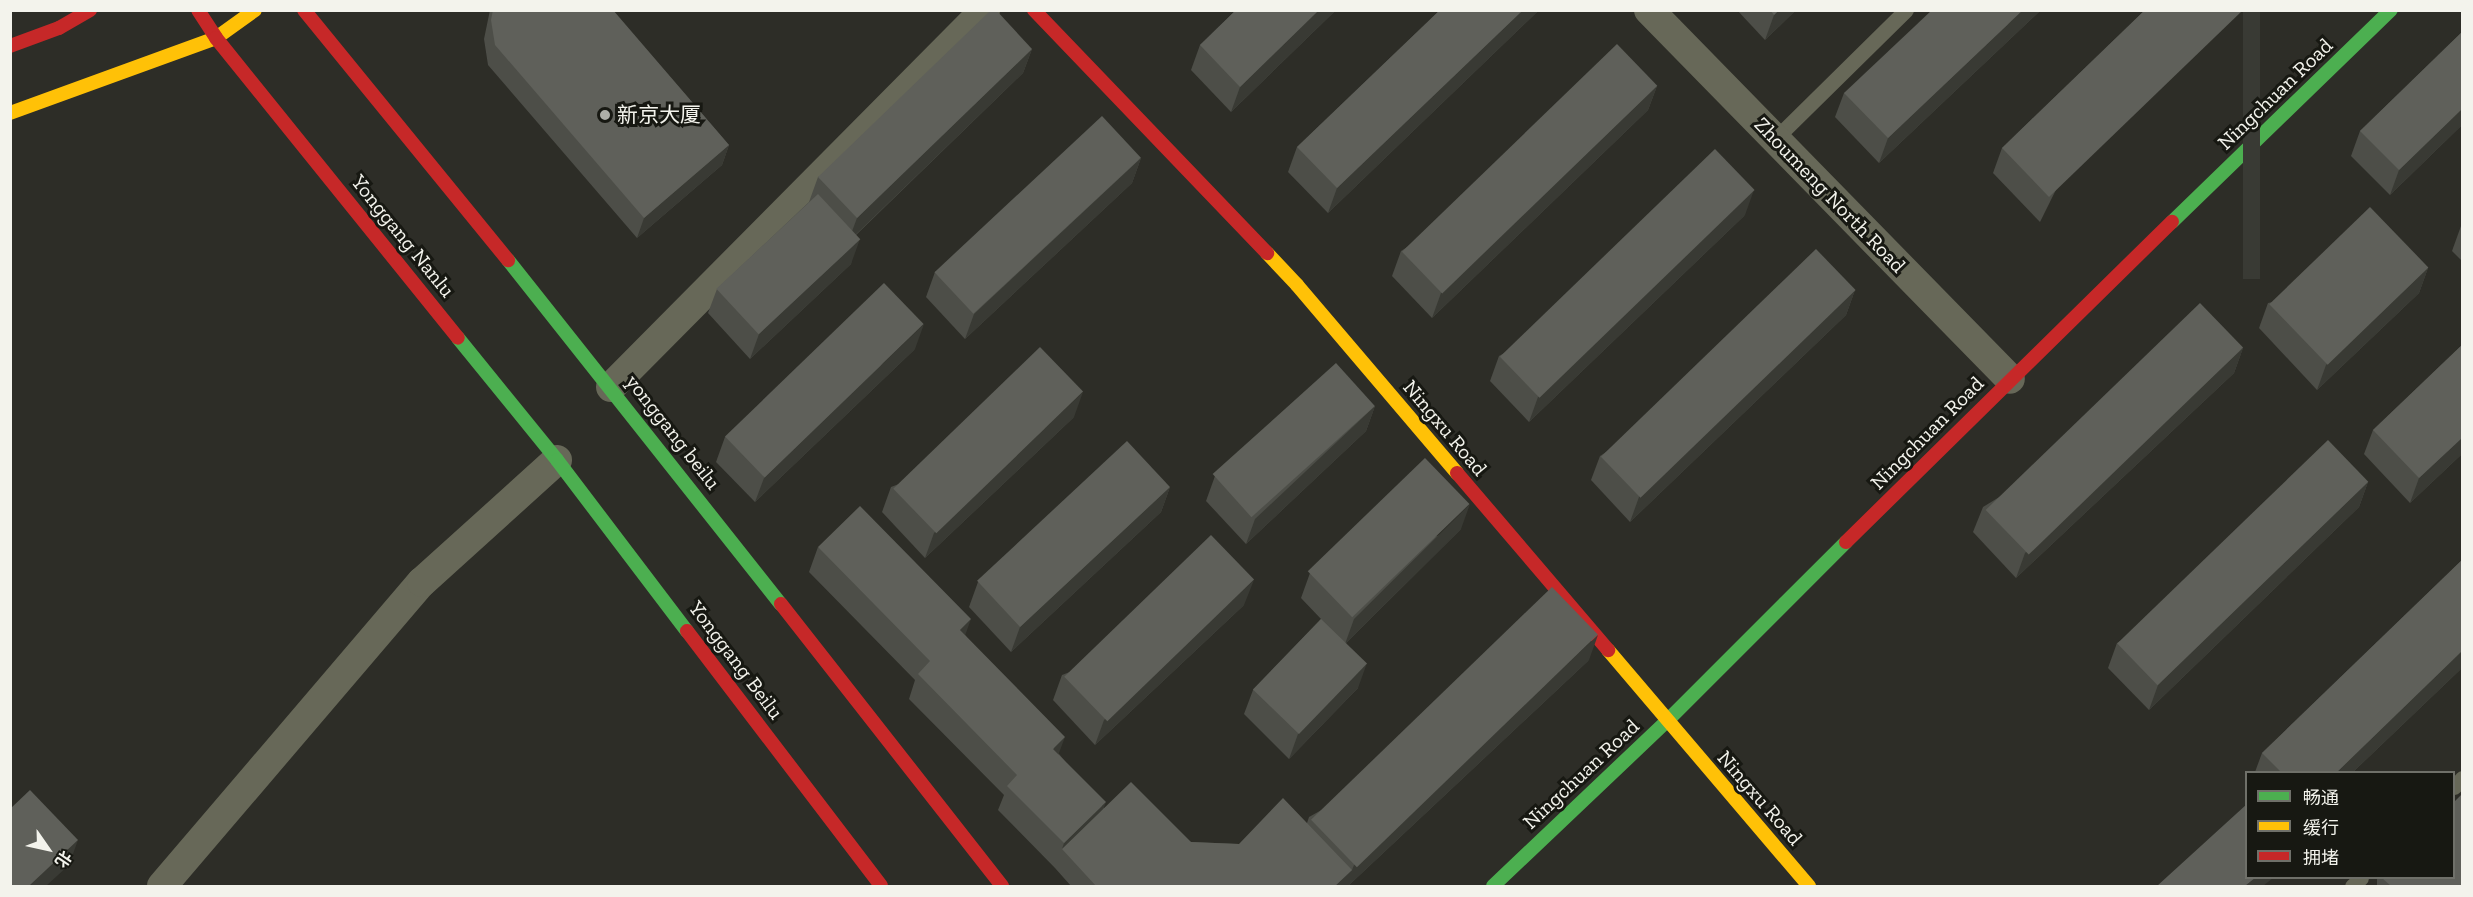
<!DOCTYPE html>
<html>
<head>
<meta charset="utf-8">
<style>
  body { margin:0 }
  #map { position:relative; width:2473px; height:897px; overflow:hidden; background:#2d2d27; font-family:"Zilla Slab","Noto Sans SC",serif }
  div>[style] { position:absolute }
  .lane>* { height:15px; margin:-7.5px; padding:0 7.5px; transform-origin:7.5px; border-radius:7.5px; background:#676858 }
  .street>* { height:30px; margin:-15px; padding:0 15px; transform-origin:15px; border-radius:15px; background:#676858 }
  .fast>* { height:14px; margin:-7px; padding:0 7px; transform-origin:7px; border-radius:7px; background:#4caf50 }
  .slow>* { height:14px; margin:-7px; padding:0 7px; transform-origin:7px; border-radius:7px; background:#ffc107 }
  .jam>* { height:14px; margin:-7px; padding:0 7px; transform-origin:7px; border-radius:7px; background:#c62828 }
  .wall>* { inset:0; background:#4d4e48; transform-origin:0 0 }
  .shaded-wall>* { inset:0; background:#393a34; transform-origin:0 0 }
  .building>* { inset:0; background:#5f605a; transform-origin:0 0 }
  .dots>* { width:16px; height:16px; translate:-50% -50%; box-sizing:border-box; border:3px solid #171812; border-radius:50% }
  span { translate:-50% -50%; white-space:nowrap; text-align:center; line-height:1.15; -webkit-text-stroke:6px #171812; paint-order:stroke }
  .street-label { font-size:21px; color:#f3f3ec }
  .poi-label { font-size:21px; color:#f3f3ec }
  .left { translate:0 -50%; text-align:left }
  .frame { position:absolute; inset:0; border:12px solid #f3f3ec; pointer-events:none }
  .legend { position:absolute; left:2245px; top:771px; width:210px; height:108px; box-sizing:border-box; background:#171812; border:2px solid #6f7069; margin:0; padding:8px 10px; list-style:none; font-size:18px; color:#f3f3ec }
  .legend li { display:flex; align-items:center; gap:12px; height:30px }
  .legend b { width:30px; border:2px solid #6f7069 }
  .north { position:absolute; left:18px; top:819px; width:60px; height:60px; -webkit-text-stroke:4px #171812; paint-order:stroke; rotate:124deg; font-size:16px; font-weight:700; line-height:24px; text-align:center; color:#f3f3ec }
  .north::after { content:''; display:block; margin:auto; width:21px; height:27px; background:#f3f3ec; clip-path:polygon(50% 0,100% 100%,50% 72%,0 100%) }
</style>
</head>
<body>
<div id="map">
  <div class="lane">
    <div style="left:1775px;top:139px;width:184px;rotate:-44.6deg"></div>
    <div style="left:2454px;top:787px;width:12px;rotate:-48deg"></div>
    <div style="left:2352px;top:886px;width:12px;rotate:-42deg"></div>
  </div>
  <div class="street">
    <div style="left:1649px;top:10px;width:516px;rotate:45.63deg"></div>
    <div style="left:611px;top:387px;width:531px;rotate:-45.23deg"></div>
    <div style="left:162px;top:886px;width:400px;rotate:-49.5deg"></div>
    <div style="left:422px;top:582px;width:182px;rotate:-42.1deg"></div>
  </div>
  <div class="fast">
    <div style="left:2172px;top:222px;width:305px;rotate:-44.1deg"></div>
    <div style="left:508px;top:260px;width:439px;rotate:51.6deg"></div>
    <div style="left:458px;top:338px;width:157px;rotate:50.9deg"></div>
    <div style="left:557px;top:460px;width:215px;rotate:52.8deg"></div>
    <div style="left:1493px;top:886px;width:240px;rotate:-43.5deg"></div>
    <div style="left:1667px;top:721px;width:253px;rotate:-45deg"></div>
  </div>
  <div class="slow">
    <div style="left:10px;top:113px;width:219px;rotate:-20deg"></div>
    <div style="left:216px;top:38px;width:48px;rotate:-35.7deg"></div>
    <div style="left:1267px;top:253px;width:44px;rotate:46.8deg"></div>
    <div style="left:1297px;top:285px;width:247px;rotate:49.6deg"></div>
    <div style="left:1608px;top:650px;width:310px;rotate:49.6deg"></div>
  </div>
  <div class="jam">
    <div style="left:198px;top:10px;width:33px;rotate:57deg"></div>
    <div style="left:216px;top:38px;width:385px;rotate:51.1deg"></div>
    <div style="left:304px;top:10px;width:323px;rotate:50.8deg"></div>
    <div style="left:1034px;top:10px;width:337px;rotate:46.2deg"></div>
    <div style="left:10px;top:46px;width:52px;rotate:-20.2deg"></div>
    <div style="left:59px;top:28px;width:36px;rotate:-30deg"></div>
    <div style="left:1457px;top:473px;width:233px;rotate:49.5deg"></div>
    <div style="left:1846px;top:542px;width:457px;rotate:-44.5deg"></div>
    <div style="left:781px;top:604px;width:358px;rotate:51.9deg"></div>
    <div style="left:687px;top:631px;width:320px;rotate:52.7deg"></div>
  </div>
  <div class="wall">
    <div style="clip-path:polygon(490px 10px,615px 10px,614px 12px,729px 145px,722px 165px,637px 238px,488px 65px,484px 39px)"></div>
    <div style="clip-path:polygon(1236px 10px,1336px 10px,1231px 112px,1191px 70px,1200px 45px)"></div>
    <div style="clip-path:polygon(1440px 10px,1539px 10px,1328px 213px,1288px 172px,1297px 147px)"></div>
    <div style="clip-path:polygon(1737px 10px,1796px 10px,1765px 40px)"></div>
    <div style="clip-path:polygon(2041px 10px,1879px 163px,1835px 117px,1844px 93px)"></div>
    <div style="clip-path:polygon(2145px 10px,2040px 222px,1993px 173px,2002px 148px)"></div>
    <div style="clip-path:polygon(2463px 31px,2463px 124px,2390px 195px,2351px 156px,2360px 131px)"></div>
    <div style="clip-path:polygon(1032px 49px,1023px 73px,856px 235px,851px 264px,750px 359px,708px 313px,717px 289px,809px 202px,818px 177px)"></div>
    <div style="clip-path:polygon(1657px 86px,1648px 110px,1432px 318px,1392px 276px,1401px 251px)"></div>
    <div style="clip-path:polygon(1141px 158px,1132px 183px,965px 339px,926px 297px,935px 272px)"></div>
    <div style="clip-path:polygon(1745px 215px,1529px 422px,1490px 381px,1499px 356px)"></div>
    <div style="clip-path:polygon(2463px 225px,2463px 262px,2452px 251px,2461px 226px)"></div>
    <div style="clip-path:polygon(2428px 268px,2419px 293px,2317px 390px,2259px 328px,2268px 303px)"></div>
    <div style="clip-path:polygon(1855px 290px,1846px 315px,1630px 522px,1591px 480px,1600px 456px)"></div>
    <div style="clip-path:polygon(2463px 344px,2463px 453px,2410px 503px,2364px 454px,2373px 430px)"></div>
    <div style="clip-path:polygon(2243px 348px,2234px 373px,2016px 578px,1973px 532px,1983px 507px)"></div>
    <div style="clip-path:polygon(915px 349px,755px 502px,716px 462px,725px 437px)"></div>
    <div style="clip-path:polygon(1375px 406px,1366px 431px,1246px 544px,1206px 501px,1215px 476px)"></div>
    <div style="clip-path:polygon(1074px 417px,925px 558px,882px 512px,891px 487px)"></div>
    <div style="clip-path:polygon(2368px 482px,2359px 507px,2149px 710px,2108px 668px,2117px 643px)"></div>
    <div style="clip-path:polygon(1170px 487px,1161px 512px,1011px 652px,969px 607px,978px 582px)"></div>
    <div style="clip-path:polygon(1461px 529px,1346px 643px,1358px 688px,1289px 759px,1244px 714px,1253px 690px,1321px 619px,1301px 598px,1310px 573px)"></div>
    <div style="clip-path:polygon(818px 547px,965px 635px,1059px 754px,1104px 808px,1191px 842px,1239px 844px,1307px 823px,1309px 817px,1589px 660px,1348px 886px,1071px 886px,1055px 868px,998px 810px,1004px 795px,909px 699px,915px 680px,809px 572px)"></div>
    <div style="clip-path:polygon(2463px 559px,2463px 667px,2353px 772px,2255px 772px,2262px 753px)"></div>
    <div style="clip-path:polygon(1244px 605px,1095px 745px,1053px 700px,1062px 675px)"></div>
    <div style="left:2377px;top:878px;width:77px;height:9px"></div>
  </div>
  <div class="shaded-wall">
    <div style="clip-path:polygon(1319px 10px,1336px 10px,1231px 112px,1240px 87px)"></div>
    <div style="clip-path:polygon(1523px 10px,1539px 10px,1328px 213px,1337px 188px)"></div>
    <div style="clip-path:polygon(1779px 10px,1796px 10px,1765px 40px,1774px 15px)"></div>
    <div style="clip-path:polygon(2023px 10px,2041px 10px,1879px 163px,1888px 138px)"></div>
    <div style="left:2243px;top:10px;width:17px;height:269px"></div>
    <div style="clip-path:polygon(1032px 49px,1023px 73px,848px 242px,857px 218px)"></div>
    <div style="clip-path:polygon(1657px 86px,1648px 110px,1432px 318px,1441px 293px)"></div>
    <div style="clip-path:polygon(2463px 108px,2463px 124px,2390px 195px,2399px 170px)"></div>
    <div style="clip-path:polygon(729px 145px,722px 165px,637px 238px,644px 218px)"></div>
    <div style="clip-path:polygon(1141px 158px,1132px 183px,965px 339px,974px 314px)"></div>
    <div style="clip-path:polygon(1754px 190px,1745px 215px,1529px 422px,1538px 397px)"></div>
    <div style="clip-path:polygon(860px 239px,851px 264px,750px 359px,759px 334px)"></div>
    <div style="clip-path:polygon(2428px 268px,2419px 293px,2317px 390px,2326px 365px)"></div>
    <div style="clip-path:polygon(1855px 290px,1846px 315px,1630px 522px,1639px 497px)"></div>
    <div style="clip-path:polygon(924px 324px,915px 349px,755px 502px,764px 478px)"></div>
    <div style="clip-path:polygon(2243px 348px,2234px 373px,2016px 578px,2025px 553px)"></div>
    <div style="clip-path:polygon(1083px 392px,1074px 417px,925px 558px,934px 533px)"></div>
    <div style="clip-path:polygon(1375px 406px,1366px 431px,1246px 544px,1255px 519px)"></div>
    <div style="clip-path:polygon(2463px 437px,2463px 453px,2410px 503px,2419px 478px)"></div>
    <div style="clip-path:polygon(2368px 482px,2359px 507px,2149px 710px,2158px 685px)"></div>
    <div style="clip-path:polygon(1170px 487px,1161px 512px,1011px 652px,1020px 627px)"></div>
    <div style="clip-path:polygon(1470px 504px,1461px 529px,1345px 644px,1354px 619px)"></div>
    <div style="clip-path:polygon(1254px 580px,1244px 605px,1095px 745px,1104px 720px)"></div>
    <div style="clip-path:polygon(971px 619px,962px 644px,960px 630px)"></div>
    <div style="clip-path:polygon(1598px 635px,1589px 660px,1348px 886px,1335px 886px,1352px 870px,1354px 865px)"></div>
    <div style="clip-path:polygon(2463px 650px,2463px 667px,2353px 772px,2337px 772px)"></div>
    <div style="clip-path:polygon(1367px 663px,1358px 688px,1289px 759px,1298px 734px)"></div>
    <div style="clip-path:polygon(1065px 737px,1056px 761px,1053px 749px)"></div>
    <div style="clip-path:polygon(1106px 802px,1097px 827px,1062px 849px,1064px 843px)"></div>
    <div style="clip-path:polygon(78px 840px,69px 865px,46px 886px,29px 886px)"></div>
    <div style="clip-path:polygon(2255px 878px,2273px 878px,2263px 886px,2245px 886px)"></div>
  </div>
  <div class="building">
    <div style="clip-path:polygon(493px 10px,613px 10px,729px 145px,644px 218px,495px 45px,491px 20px)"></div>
    <div style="clip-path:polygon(991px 10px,996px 10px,1032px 49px,857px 218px,818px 177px)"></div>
    <div style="clip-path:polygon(1236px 10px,1319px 10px,1240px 87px,1200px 45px)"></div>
    <div style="clip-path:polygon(1440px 10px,1523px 10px,1337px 188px,1297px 147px)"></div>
    <div style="clip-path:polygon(1770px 10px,1779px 10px,1774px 15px)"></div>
    <div style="clip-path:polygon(1932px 10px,2023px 10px,1888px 138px,1844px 93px)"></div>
    <div style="clip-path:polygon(2145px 10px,2243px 10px,2049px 197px,2002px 148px)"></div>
    <div style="clip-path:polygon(2463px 31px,2463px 108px,2399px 170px,2360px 131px)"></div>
    <div style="left:1617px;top:44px;width:58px;height:299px;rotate:46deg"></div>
    <div style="left:1102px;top:116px;width:57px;height:229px;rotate:47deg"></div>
    <div style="left:1715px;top:149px;width:57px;height:299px;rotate:46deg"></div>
    <div style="left:818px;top:194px;width:62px;height:139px;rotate:47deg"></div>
    <div style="left:2370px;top:207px;width:84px;height:140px;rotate:46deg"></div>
    <div style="left:1816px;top:249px;width:57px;height:299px;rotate:46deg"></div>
    <div style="left:884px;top:283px;width:57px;height:221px;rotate:46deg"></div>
    <div style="left:2200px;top:303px;width:62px;height:298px;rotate:46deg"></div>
    <div style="clip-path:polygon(2463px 344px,2463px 437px,2419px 478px,2373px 430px)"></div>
    <div style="left:1040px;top:347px;width:62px;height:204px;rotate:46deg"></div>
    <div style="left:1336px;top:363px;width:58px;height:166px;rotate:48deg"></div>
    <div style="left:2328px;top:440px;width:58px;height:293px;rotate:46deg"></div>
    <div style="left:1127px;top:441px;width:63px;height:205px;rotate:47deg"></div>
    <div style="left:1425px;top:458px;width:64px;height:163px;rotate:46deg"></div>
    <div style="clip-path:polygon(860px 506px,971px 619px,960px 630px,1065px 737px,1053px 749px,1106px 802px,1064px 843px,1007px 786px,1017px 775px,918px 674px,930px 661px,818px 547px)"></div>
    <div style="left:1211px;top:535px;width:62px;height:204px;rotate:46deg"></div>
    <div style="clip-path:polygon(2463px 559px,2463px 650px,2337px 772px,2281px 772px,2262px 753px)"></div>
    <div style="left:1552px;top:587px;width:66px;height:335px;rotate:46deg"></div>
    <div style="left:1321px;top:619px;width:64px;height:98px;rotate:44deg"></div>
    <div style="clip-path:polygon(1131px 782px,1191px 842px,1239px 844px,1283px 798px,1352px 870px,1335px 886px,1096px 886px,1062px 849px)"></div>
    <div style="clip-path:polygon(30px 790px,78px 840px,29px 886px,10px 886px,10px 809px)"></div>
    <div style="clip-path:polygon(2463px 793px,2463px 886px,2391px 886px,2382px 878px,2454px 878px,2454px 802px)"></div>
    <div style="clip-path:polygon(2247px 804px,2247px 878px,2255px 878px,2245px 886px,2157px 886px)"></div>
  </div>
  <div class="dots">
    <div style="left:605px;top:115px;background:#aeaea7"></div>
  </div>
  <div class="street-label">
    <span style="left:2275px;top:94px;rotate:-44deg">Ningchuan Road</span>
    <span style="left:1830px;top:195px;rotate:46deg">Zhoumeng North Road</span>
    <span style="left:403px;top:236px;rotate:51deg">Yonggang Nanlu</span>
    <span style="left:1445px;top:428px;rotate:50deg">Ningxu Road</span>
    <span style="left:673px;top:432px;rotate:52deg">yonggang beilu</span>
    <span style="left:1927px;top:433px;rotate:-45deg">Ningchuan Road</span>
    <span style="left:736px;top:660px;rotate:53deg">Yonggang Beilu</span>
    <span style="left:1581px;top:774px;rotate:-43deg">Ningchuan Road</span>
    <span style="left:1760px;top:798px;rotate:49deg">Ningxu Road</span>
  </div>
  <div class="poi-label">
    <span class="left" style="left:617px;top:115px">新京大厦</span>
  </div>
  <div class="frame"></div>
  <ul class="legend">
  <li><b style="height:8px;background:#4caf50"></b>畅通</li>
  <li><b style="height:8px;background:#ffc107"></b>缓行</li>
  <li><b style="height:8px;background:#c62828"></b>拥堵</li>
  </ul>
  <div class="north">北</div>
</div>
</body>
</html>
